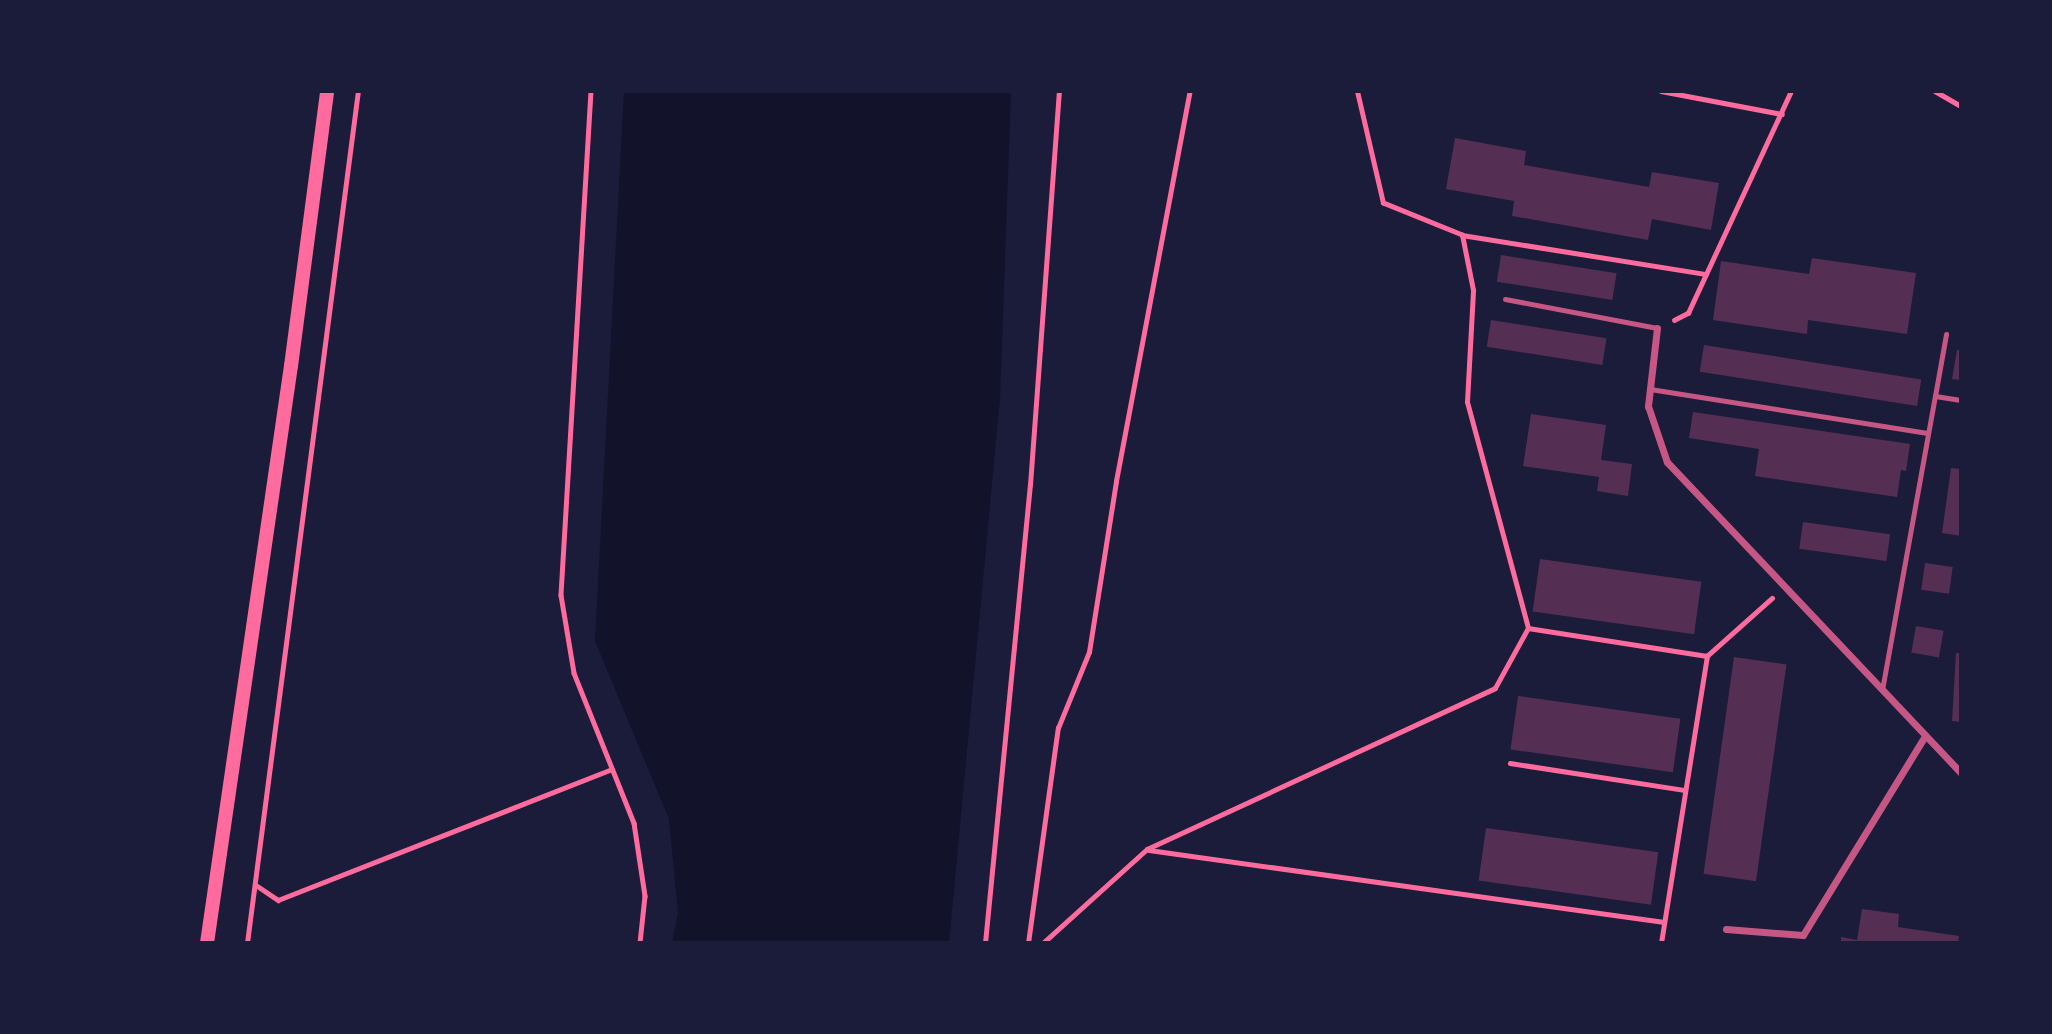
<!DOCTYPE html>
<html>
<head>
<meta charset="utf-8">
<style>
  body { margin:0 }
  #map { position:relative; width:2052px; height:1034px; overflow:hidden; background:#1b1b3a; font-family:"Space Grotesk",sans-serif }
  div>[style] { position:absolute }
  .water>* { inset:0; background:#12122b }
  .building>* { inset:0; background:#542f53; transform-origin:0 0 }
  .path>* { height:4.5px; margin:-2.25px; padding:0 2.25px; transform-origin:2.25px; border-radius:2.25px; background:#ff6b9d }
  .service>* { height:5px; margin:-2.5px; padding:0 2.5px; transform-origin:2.5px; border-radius:2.5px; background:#c65784 }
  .minor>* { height:7px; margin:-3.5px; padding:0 3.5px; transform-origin:3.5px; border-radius:3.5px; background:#c65784 }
  .secondary>* { height:14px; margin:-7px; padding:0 7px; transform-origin:7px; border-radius:7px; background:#ff6b9d }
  span { translate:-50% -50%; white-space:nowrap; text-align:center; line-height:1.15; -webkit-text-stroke:5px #1b1b3a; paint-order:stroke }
  .frame { position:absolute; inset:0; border:93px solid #1b1b3a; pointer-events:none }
</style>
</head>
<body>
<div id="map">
  <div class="water">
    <div style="clip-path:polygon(624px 91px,1011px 91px,1000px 398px,949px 943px,672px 943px,678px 912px,669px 819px,595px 641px)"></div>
  </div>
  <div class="building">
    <div style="clip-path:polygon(1455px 138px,1526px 151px,1524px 165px,1649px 187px,1652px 172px,1719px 183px,1711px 230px,1652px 219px,1648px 240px,1512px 216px,1514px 201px,1446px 189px)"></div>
    <div style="left:1501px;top:255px;width:117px;height:27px;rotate:9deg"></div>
    <div style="clip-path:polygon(1812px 258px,1916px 273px,1907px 334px,1808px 320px,1807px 334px,1713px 320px,1721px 261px,1809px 274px)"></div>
    <div style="left:1491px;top:320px;width:117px;height:27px;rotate:9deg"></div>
    <div style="left:1704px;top:345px;width:220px;height:27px;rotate:9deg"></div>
    <div style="clip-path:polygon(1957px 350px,1961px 350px,1961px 380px,1952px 379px)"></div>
    <div style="clip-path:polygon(1693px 412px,1910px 444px,1906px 471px,1901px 470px,1897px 497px,1755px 476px,1759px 449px,1689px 438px)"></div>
    <div style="clip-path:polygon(1531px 414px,1606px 425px,1601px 460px,1632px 464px,1628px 496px,1597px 491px,1599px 477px,1523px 466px)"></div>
    <div style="clip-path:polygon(1951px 468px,1961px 469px,1961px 536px,1942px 533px)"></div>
    <div style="left:1803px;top:522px;width:88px;height:27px;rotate:8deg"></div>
    <div style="left:1540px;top:559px;width:163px;height:53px;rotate:8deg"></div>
    <div style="left:1925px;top:563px;width:28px;height:27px;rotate:8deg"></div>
    <div style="left:1916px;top:626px;width:28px;height:27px;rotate:10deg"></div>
    <div style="clip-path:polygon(1956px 653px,1961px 653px,1961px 722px,1952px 721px)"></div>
    <div style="left:1734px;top:657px;width:53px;height:219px;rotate:8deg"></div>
    <div style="left:1518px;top:696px;width:164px;height:54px;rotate:8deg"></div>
    <div style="left:1486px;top:828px;width:174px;height:53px;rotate:8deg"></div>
    <div style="clip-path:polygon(1862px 909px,1899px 914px,1898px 927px,1959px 936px,1958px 943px,1841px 943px,1841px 937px,1857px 940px)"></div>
  </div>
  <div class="path">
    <div style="left:591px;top:91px;width:505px;rotate:93.41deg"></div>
    <div style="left:561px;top:595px;width:79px;rotate:80.5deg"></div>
    <div style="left:574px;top:673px;width:162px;rotate:68.2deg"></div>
    <div style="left:634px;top:823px;width:74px;rotate:81.4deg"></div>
    <div style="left:645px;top:896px;width:47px;rotate:96.1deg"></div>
    <div style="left:1661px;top:91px;width:123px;rotate:10.8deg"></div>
    <div style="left:1935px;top:91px;width:30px;rotate:30deg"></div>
    <div style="left:1462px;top:235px;width:247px;rotate:9.1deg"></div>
    <div style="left:1674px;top:320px;width:16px;rotate:-27deg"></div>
    <div style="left:1688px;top:313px;width:245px;rotate:-65.1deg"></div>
    <div style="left:1528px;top:628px;width:181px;rotate:8.9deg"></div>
    <div style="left:1510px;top:763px;width:177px;rotate:8.8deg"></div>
    <div style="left:1149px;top:850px;width:520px;rotate:7.96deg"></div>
    <div style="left:256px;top:885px;width:27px;rotate:34deg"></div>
    <div style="left:278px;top:900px;width:357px;rotate:-21.4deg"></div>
    <div style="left:247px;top:943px;width:859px;rotate:-82.58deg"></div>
    <div style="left:985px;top:943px;width:460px;rotate:-84.4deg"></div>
    <div style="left:1030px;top:485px;width:395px;rotate:-85.8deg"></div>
    <div style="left:1028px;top:943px;width:217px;rotate:-82.1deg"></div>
    <div style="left:1058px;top:728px;width:82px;rotate:-67.8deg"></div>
    <div style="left:1089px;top:652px;width:173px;rotate:-81deg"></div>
    <div style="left:1116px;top:481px;width:397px;rotate:-79.3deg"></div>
    <div style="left:1043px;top:943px;width:140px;rotate:-42.1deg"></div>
    <div style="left:1147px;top:849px;width:383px;rotate:-24.8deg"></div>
    <div style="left:1495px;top:688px;width:68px;rotate:-61.2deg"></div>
    <div style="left:1528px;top:628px;width:234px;rotate:-105.1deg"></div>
    <div style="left:1467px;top:402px;width:112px;rotate:-86.9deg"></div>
    <div style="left:1473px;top:290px;width:56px;rotate:-101.3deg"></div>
    <div style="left:1462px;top:235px;width:85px;rotate:-157.9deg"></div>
    <div style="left:1383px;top:203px;width:115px;rotate:-103.1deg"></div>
    <div style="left:1661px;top:943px;width:291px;rotate:-80.9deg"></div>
    <div style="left:1707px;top:656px;width:87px;rotate:-41.7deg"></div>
  </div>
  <div class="service">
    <div style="left:1505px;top:299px;width:155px;rotate:10.8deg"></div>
    <div style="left:1650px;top:389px;width:281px;rotate:9deg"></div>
    <div style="left:1935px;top:396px;width:63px;rotate:-79.9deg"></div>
    <div style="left:1882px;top:690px;width:299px;rotate:-79.8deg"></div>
    <div style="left:1935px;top:396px;width:26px;rotate:9deg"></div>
  </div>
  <div class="minor">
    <div style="left:1657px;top:328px;width:79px;rotate:96.6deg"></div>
    <div style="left:1648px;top:406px;width:59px;rotate:71.3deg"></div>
    <div style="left:1667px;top:462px;width:428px;rotate:46.6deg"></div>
    <div style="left:1726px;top:929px;width:77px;rotate:4.5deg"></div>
    <div style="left:1803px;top:935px;width:233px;rotate:-58.5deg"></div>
  </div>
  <div class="secondary">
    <div style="left:207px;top:943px;width:583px;rotate:-81.72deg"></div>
    <div style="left:291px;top:366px;width:277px;rotate:-82.5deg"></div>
  </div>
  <div class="frame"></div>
</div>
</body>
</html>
